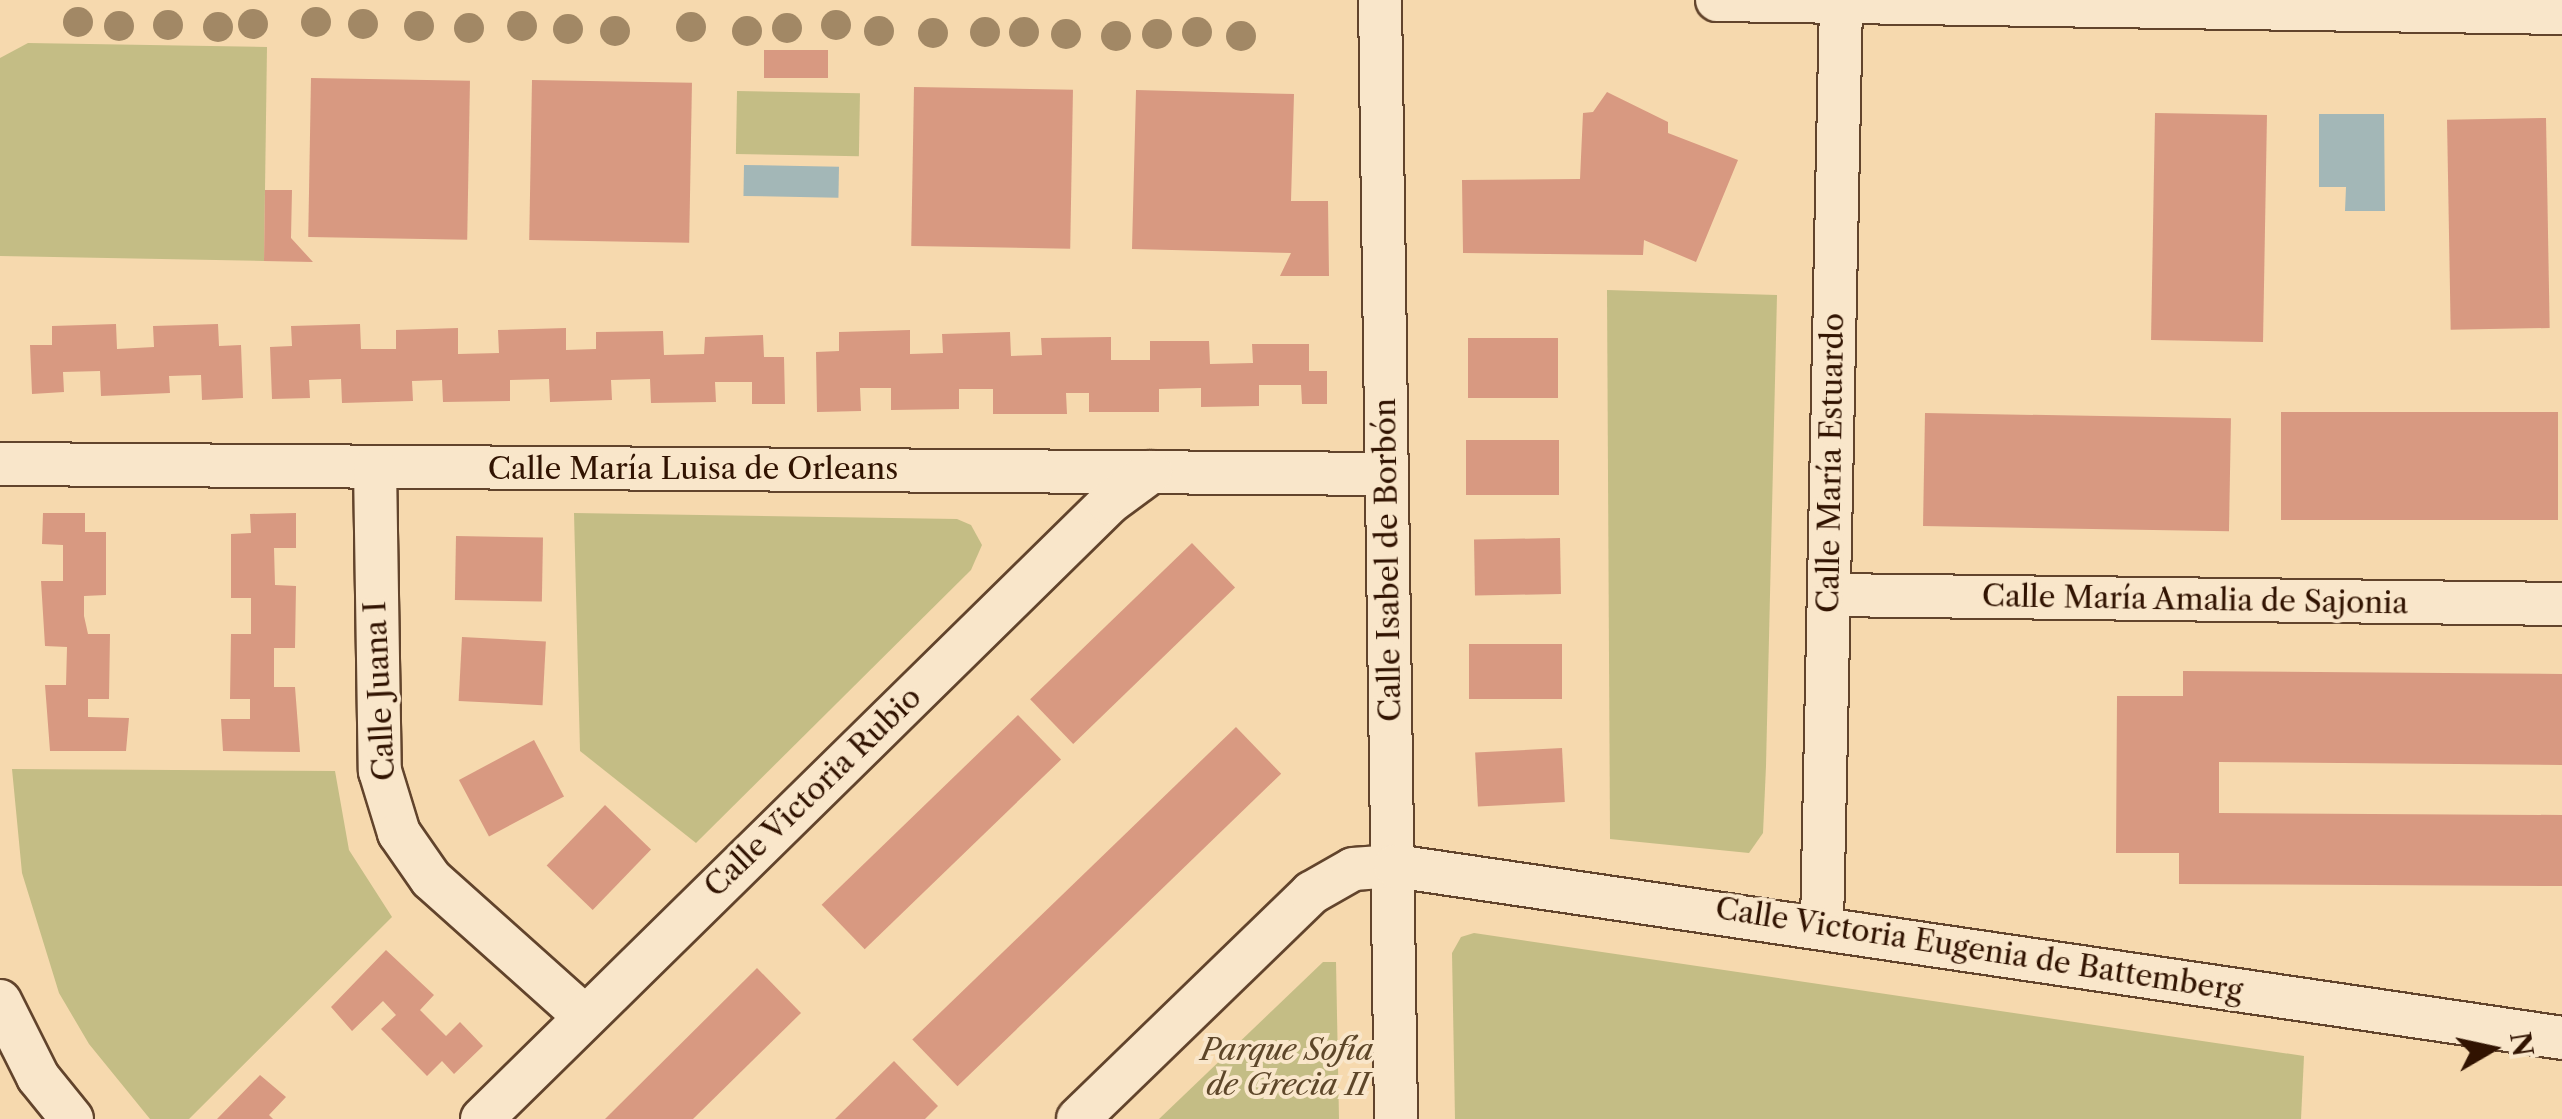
<!DOCTYPE html>
<html>
<head>
<meta charset="utf-8">
<style>
  body { margin:0 }
  #map { position:relative; width:2562px; height:1119px; overflow:hidden; background:#f6d9ae; font-family:"Libre Caslon Text",serif }
  div>[style] { position:absolute }
  .green>* { inset:0; background:#c4bd85; transform-origin:0 0 }
  .water>* { inset:0; background:#a3b7b7; transform-origin:0 0 }
  .building>* { inset:0; background:#d89981; transform-origin:0 0 }
  .roads { filter:drop-shadow(2px 0 #62442c) drop-shadow(-2px 0 #62442c) drop-shadow(0 2px #62442c) drop-shadow(0 -2px #62442c) }
  .minor>* { height:42px; margin:-21px; padding:0 21px; transform-origin:21px; border-radius:21px; background:#f9e6ca }
  .trees>* { width:30px; height:30px; margin:-15px; border-radius:50%; background:#a28865 }
  span { translate:-50% -50%; white-space:nowrap; text-align:center; line-height:1.15; -webkit-text-stroke:8px #f9e6ca; paint-order:stroke }
  .street-label { font-size:30px; color:#311301 }
  .park-label { font-size:30px; color:#5d4629; font-style:italic }
  .north { position:absolute; left:2442px; top:999px; width:100px; height:100px; -webkit-text-stroke:8px #f9e6ca; paint-order:stroke; rotate:81deg; font-size:28px; font-weight:700; line-height:40px; text-align:center; color:#311301 }
  .north::after { content:''; display:block; margin:auto; width:35px; height:45px; background:#311301; clip-path:polygon(50% 0,100% 100%,50% 72%,0 100%) }
</style>
</head>
<body>
<div id="map">
  <div class="green">
    <div style="clip-path:polygon(28px 43px,267px 47px,264px 261px,0 256px,0 58px)"></div>
    <div style="left:737px;top:91px;width:123px;height:63px;rotate:1deg"></div>
    <div style="clip-path:polygon(1607px 290px,1777px 295px,1766px 766px,1763px 833px,1749px 853px,1610px 839px)"></div>
    <div style="clip-path:polygon(574px 513px,957px 519px,971px 525px,982px 545px,971px 570px,696px 843px,580px 751px)"></div>
    <div style="clip-path:polygon(12px 769px,335px 771px,349px 850px,392px 917px,189px 1119px,150px 1119px,89px 1044px,59px 993px,22px 873px)"></div>
    <div style="clip-path:polygon(1474px 933px,2304px 1056px,2301px 1119px,1455px 1119px,1452px 953px,1461px 937px)"></div>
    <div style="clip-path:polygon(1323px 962px,1336px 962px,1339px 1119px,1159px 1119px)"></div>
  </div>
  <div class="water">
    <div style="clip-path:polygon(2319px 114px,2384px 114px,2385px 211px,2345px 211px,2346px 187px,2319px 187px)"></div>
    <div style="left:744px;top:165px;width:95px;height:31px;rotate:1deg"></div>
  </div>
  <div class="building">
    <div style="left:764px;top:50px;width:64px;height:28px"></div>
    <div style="left:311px;top:78px;width:159px;height:159px;rotate:1deg"></div>
    <div style="left:532px;top:80px;width:160px;height:160px;rotate:1deg"></div>
    <div style="left:914px;top:87px;width:159px;height:159px;rotate:1deg"></div>
    <div style="clip-path:polygon(1136px 90px,1294px 94px,1291px 201px,1328px 201px,1329px 276px,1280px 276px,1291px 253px,1132px 249px)"></div>
    <div style="clip-path:polygon(1607px 92px,1668px 122px,1668px 133px,1738px 160px,1696px 262px,1644px 240px,1643px 255px,1463px 253px,1462px 180px,1580px 179px,1583px 113px,1593px 112px)"></div>
    <div style="left:2155px;top:113px;width:112px;height:227px;rotate:1deg"></div>
    <div style="left:2546px;top:118px;width:210px;height:99px;rotate:89deg"></div>
    <div style="clip-path:polygon(265px 190px,292px 190px,291px 238px,313px 262px,264px 261px)"></div>
    <div style="clip-path:polygon(116px 324px,117px 349px,154px 347px,153px 326px,218px 324px,219px 346px,241px 345px,243px 398px,202px 400px,201px 375px,169px 376px,170px 393px,101px 396px,100px 371px,63px 372px,64px 392px,32px 394px,30px 345px,52px 345px,52px 326px)"></div>
    <div style="clip-path:polygon(360px 324px,361px 349px,396px 349px,396px 330px,458px 328px,458px 354px,499px 353px,498px 330px,566px 328px,566px 350px,596px 349px,596px 332px,663px 331px,664px 355px,704px 354px,705px 337px,763px 335px,764px 357px,784px 357px,785px 404px,752px 404px,752px 382px,715px 382px,716px 402px,651px 403px,650px 379px,611px 380px,612px 400px,550px 402px,549px 379px,510px 380px,510px 401px,443px 402px,442px 380px,412px 381px,413px 401px,342px 403px,341px 379px,309px 380px,310px 398px,272px 399px,270px 347px,292px 346px,291px 326px)"></div>
    <div style="clip-path:polygon(910px 330px,910px 354px,943px 353px,942px 334px,1010px 332px,1011px 356px,1042px 355px,1041px 338px,1111px 337px,1111px 360px,1150px 360px,1150px 341px,1209px 341px,1210px 364px,1253px 363px,1252px 344px,1309px 344px,1309px 371px,1327px 371px,1327px 404px,1302px 404px,1301px 385px,1259px 385px,1259px 406px,1201px 407px,1201px 388px,1159px 389px,1159px 412px,1089px 412px,1089px 393px,1066px 393px,1067px 414px,993px 414px,993px 389px,959px 389px,959px 409px,891px 410px,891px 388px,860px 388px,861px 411px,817px 412px,816px 352px,839px 351px,839px 332px)"></div>
    <div style="left:1468px;top:338px;width:90px;height:60px"></div>
    <div style="left:2281px;top:412px;width:277px;height:108px"></div>
    <div style="left:1925px;top:413px;width:306px;height:113px;rotate:1deg"></div>
    <div style="left:1466px;top:440px;width:93px;height:55px"></div>
    <div style="clip-path:polygon(43px 513px,85px 513px,85px 532px,106px 532px,106px 595px,84px 596px,84px 616px,88px 634px,110px 634px,109px 699px,88px 699px,88px 717px,129px 718px,126px 751px,50px 751px,45px 685px,66px 685px,67px 647px,45px 646px,41px 581px,63px 581px,63px 545px,42px 544px)"></div>
    <div style="clip-path:polygon(296px 513px,296px 548px,274px 548px,275px 585px,296px 586px,295px 648px,274px 648px,274px 687px,295px 687px,300px 752px,223px 751px,221px 719px,250px 719px,250px 699px,230px 699px,231px 634px,251px 634px,251px 598px,231px 598px,231px 534px,251px 533px,250px 514px)"></div>
    <div style="left:456px;top:536px;width:87px;height:64px;rotate:1deg"></div>
    <div style="left:1560px;top:538px;width:56px;height:86px;rotate:89deg"></div>
    <div style="left:1192px;top:543px;width:62px;height:225px;rotate:46deg"></div>
    <div style="left:462px;top:637px;width:84px;height:64px;rotate:3deg"></div>
    <div style="left:1469px;top:644px;width:93px;height:55px"></div>
    <div style="clip-path:polygon(2183px 671px,2562px 674px,2562px 765px,2219px 762px,2219px 813px,2562px 815px,2562px 886px,2179px 884px,2179px 853px,2116px 853px,2117px 696px,2183px 696px)"></div>
    <div style="left:1018px;top:715px;width:62px;height:273px;rotate:46deg"></div>
    <div style="left:1236px;top:727px;width:65px;height:450px;rotate:46deg"></div>
    <div style="left:534px;top:740px;width:64px;height:85px;rotate:62deg"></div>
    <div style="left:1562px;top:748px;width:54px;height:87px;rotate:87deg"></div>
    <div style="left:605px;top:805px;width:64px;height:84px;rotate:44deg"></div>
    <div style="clip-path:polygon(386px 950px,434px 995px,420px 1010px,446px 1036px,460px 1022px,483px 1046px,454px 1074px,442px 1061px,427px 1076px,381px 1029px,396px 1015px,383px 1001px,352px 1031px,331px 1007px)"></div>
    <div style="clip-path:polygon(757px 968px,801px 1013px,693px 1119px,605px 1119px)"></div>
    <div style="clip-path:polygon(894px 1061px,938px 1106px,925px 1119px,835px 1119px)"></div>
    <div style="clip-path:polygon(260px 1075px,286px 1097px,269px 1115px,273px 1119px,217px 1119px)"></div>
  </div>
  <div class="roads">
    <div class="minor">
      <div style="left:1380px;top:0;width:1119px;rotate:89.18deg"></div>
      <div style="left:1717px;top:0;width:845px;rotate:0.88deg"></div>
      <div style="left:0;top:464px;width:1386px;rotate:0.41deg"></div>
      <div style="left:375px;top:467px;width:304px;rotate:89.1deg"></div>
      <div style="left:380px;top:771px;width:65px;rotate:73deg"></div>
      <div style="left:399px;top:833px;width:56px;rotate:55.2deg"></div>
      <div style="left:431px;top:879px;width:204px;rotate:41.8deg"></div>
      <div style="left:1829px;top:595px;width:733px;rotate:0.7deg"></div>
      <div style="left:1822px;top:925px;width:925px;rotate:-88.82deg"></div>
      <div style="left:0;top:1001px;width:85px;rotate:63.4deg"></div>
      <div style="left:38px;top:1077px;width:54px;rotate:51deg"></div>
      <div style="left:482px;top:1119px;width:879px;rotate:-44.49deg"></div>
      <div style="left:1109px;top:503px;width:52px;rotate:-36.4deg"></div>
      <div style="left:1078px;top:1119px;width:325px;rotate:-44.1deg"></div>
      <div style="left:1311px;top:893px;width:48px;rotate:-29.7deg"></div>
      <div style="left:1353px;top:869px;width:42px;rotate:-4.1deg"></div>
      <div style="left:1395px;top:866px;width:1180px;rotate:8.38deg"></div>
    </div>
  </div>
  <div class="trees">
    <div style="left:78px;top:22px"></div>
    <div style="left:316px;top:22px"></div>
    <div style="left:253px;top:24px"></div>
    <div style="left:363px;top:24px"></div>
    <div style="left:168px;top:25px"></div>
    <div style="left:836px;top:25px"></div>
    <div style="left:119px;top:26px"></div>
    <div style="left:419px;top:26px"></div>
    <div style="left:522px;top:26px"></div>
    <div style="left:218px;top:27px"></div>
    <div style="left:691px;top:27px"></div>
    <div style="left:469px;top:28px"></div>
    <div style="left:787px;top:28px"></div>
    <div style="left:568px;top:29px"></div>
    <div style="left:615px;top:31px"></div>
    <div style="left:747px;top:31px"></div>
    <div style="left:879px;top:31px"></div>
    <div style="left:985px;top:32px"></div>
    <div style="left:1024px;top:32px"></div>
    <div style="left:1197px;top:32px"></div>
    <div style="left:933px;top:33px"></div>
    <div style="left:1066px;top:34px"></div>
    <div style="left:1157px;top:34px"></div>
    <div style="left:1116px;top:36px"></div>
    <div style="left:1241px;top:36px"></div>
  </div>
  <div class="street-label">
    <span style="left:1831px;top:463px;rotate:-89deg">Calle María Estuardo</span>
    <span style="left:693px;top:469px">Calle María Luisa de Orleans</span>
    <span style="left:1388px;top:560px;rotate:-91deg">Calle Isabel de Borbón</span>
    <span style="left:2195px;top:600px;rotate:1deg">Calle María Amalia de Sajonia</span>
    <span style="left:380px;top:691px;rotate:-93deg">Calle Juana I</span>
    <span style="left:813px;top:792px;rotate:-44deg">Calle Victoria Rubio</span>
    <span style="left:1979px;top:950px;rotate:9deg">Calle Victoria Eugenia de Battemberg</span>
  </div>
  <div class="park-label">
    <span style="left:1287px;top:1067px">Parque Sofía<br>de Grecia II</span>
  </div>
  <div class="north">N</div>
</div>
</body>
</html>
